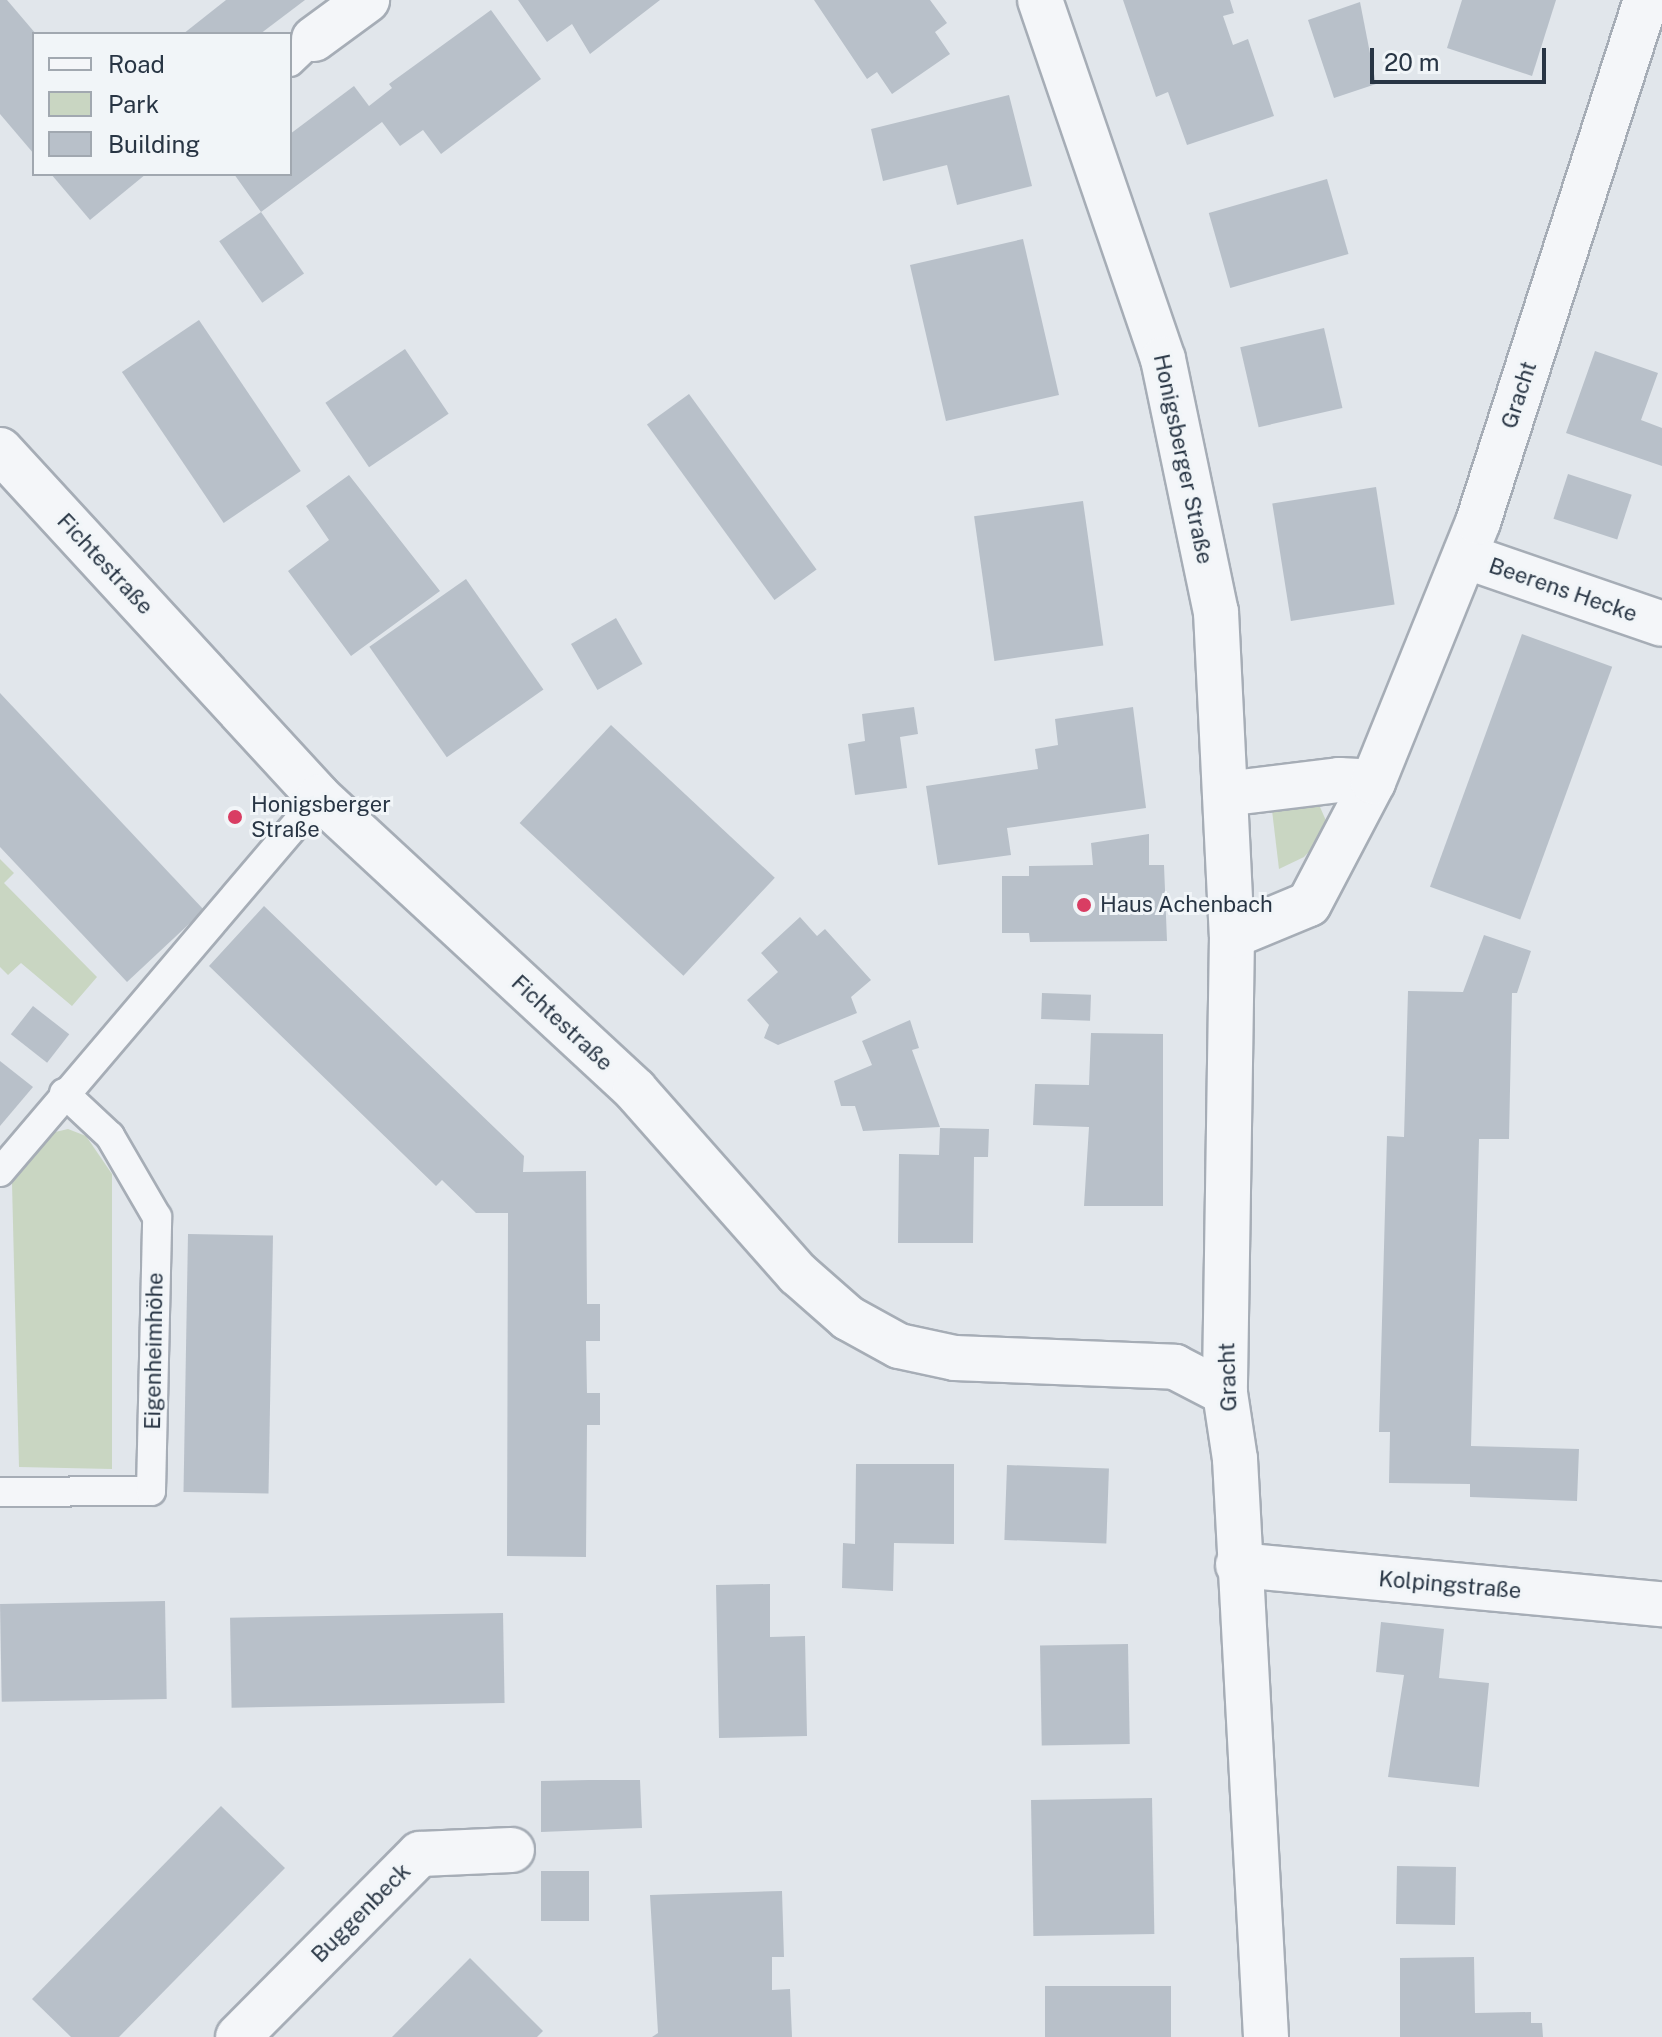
<!DOCTYPE html>
<html>
<head>
<meta charset="utf-8">
<style>
  body { margin:0 }
  #map { position:relative; width:1662px; height:2037px; overflow:hidden; background:#e1e6eb; font-family:"Public Sans",sans-serif }
  div>[style] { position:absolute }
  .green>* { inset:0; background:#c9d6c2 }
  .building>* { inset:0; background:#b8c0c9; transform-origin:0 0 }
  .roads { filter:drop-shadow(2px 0 #a6adb6) drop-shadow(-2px 0 #a6adb6) drop-shadow(0 2px #a6adb6) drop-shadow(0 -2px #a6adb6) }
  .service>* { height:28px; margin:-14px; padding:0 14px; transform-origin:14px; border-radius:14px; background:#f4f6f9 }
  .minor>* { height:44px; margin:-22px; padding:0 22px; transform-origin:22px; border-radius:22px; background:#f4f6f9 }
  .tertiary>* { height:44px; margin:-22px; padding:0 22px; transform-origin:22px; border-radius:22px; background:#f4f6f9 }
  .dots>* { width:22px; height:22px; translate:-50% -50%; box-sizing:border-box; border:4px solid #f1f5f8; border-radius:50% }
  span { translate:-50% -50%; white-space:nowrap; text-align:center; line-height:1.15; -webkit-text-stroke:6px #f1f5f8; paint-order:stroke }
  .street-label { font-size:22px; color:#283544 }
  .poi-label { font-size:22px; color:#283544 }
  .left { translate:0 -50%; text-align:left }
  .legend { position:absolute; left:32px; top:32px; width:260px; height:144px; box-sizing:border-box; background:#f1f5f8; border:2px solid #a1a8b0; margin:0; padding:10px 14px; list-style:none; font-size:24px; color:#283544 }
  .legend li { display:flex; align-items:center; gap:16px; height:40px }
  .legend b { width:40px; border:2px solid #a1a8b0 }
  .scale { position:absolute; left:1370px; top:48px; width:176px; height:36px; box-sizing:border-box; border:4px solid #283544; border-top:0; padding-left:10px; font-size:24px; line-height:28px; white-space:nowrap; color:#283544; -webkit-text-stroke:6px #f1f5f8; paint-order:stroke }
</style>
</head>
<body>
<div id="map">
  <div class="green">
    <div style="clip-path:polygon(1271px 802px,1309px 803px,1320px 807px,1327px 823px,1323px 837px,1304px 857px,1279px 869px)"></div>
    <div style="clip-path:polygon(0 859px,14px 873px,4px 883px,97px 977px,72px 1006px,21px 963px,8px 975px,0 967px)"></div>
    <div style="clip-path:polygon(68px 1129px,86px 1136px,112px 1174px,112px 1469px,19px 1467px,12px 1183px,51px 1133px)"></div>
  </div>
  <div class="building">
    <div style="clip-path:polygon(0 0,7px 0,36px 34px,34px 154px,0 114px)"></div>
    <div style="clip-path:polygon(226px 0,305px 0,260px 34px,183px 34px)"></div>
    <div style="clip-path:polygon(518px 0,660px 0,590px 54px,572px 24px,547px 42px)"></div>
    <div style="clip-path:polygon(814px 0,930px 0,947px 23px,935px 32px,950px 54px,892px 94px,877px 72px,867px 79px)"></div>
    <div style="clip-path:polygon(1123px 0,1230px 0,1234px 13px,1223px 16px,1233px 45px,1248px 39px,1274px 116px,1187px 145px,1168px 92px,1156px 97px)"></div>
    <div style="clip-path:polygon(1462px 0,1556px 0,1532px 76px,1447px 48px)"></div>
    <div style="clip-path:polygon(1360px 2px,1376px 84px,1334px 98px,1308px 20px)"></div>
    <div style="clip-path:polygon(491px 10px,541px 79px,441px 154px,423px 130px,400px 146px,382px 122px,261px 212px,234px 174px,290px 174px,290px 134px,354px 86px,369px 106px,392px 88px,389px 84px)"></div>
    <div style="clip-path:polygon(1009px 95px,1032px 186px,957px 205px,947px 165px,883px 181px,871px 129px)"></div>
    <div style="clip-path:polygon(51px 174px,146px 174px,90px 220px)"></div>
    <div style="left:1327px;top:179px;width:78px;height:123px;rotate:74deg"></div>
    <div style="left:261px;top:212px;width:75px;height:51px;rotate:55deg"></div>
    <div style="left:1023px;top:239px;width:160px;height:116px;rotate:77deg"></div>
    <div style="left:199px;top:320px;width:182px;height:93px;rotate:56deg"></div>
    <div style="left:1324px;top:328px;width:82px;height:86px;rotate:77deg"></div>
    <div style="left:405px;top:349px;width:78px;height:96px;rotate:56deg"></div>
    <div style="clip-path:polygon(1595px 351px,1658px 373px,1641px 420px,1662px 428px,1662px 466px,1566px 433px)"></div>
    <div style="left:689px;top:394px;width:217px;height:52px;rotate:54deg"></div>
    <div style="left:1568px;top:474px;width:67px;height:47px;rotate:18deg"></div>
    <div style="clip-path:polygon(349px 475px,440px 591px,351px 656px,288px 571px,329px 540px,306px 506px)"></div>
    <div style="left:1376px;top:487px;width:119px;height:105px;rotate:81deg"></div>
    <div style="left:1083px;top:501px;width:146px;height:110px;rotate:82deg"></div>
    <div style="left:466px;top:579px;width:135px;height:118px;rotate:55deg"></div>
    <div style="left:616px;top:618px;width:53px;height:52px;rotate:60deg"></div>
    <div style="left:1522px;top:634px;width:96px;height:269px;rotate:20deg"></div>
    <div style="clip-path:polygon(0 693px,204px 910px,127px 982px,0 847px)"></div>
    <div style="clip-path:polygon(914px 707px,918px 734px,900px 737px,907px 788px,855px 795px,848px 744px,865px 741px,862px 714px)"></div>
    <div style="clip-path:polygon(1133px 707px,1146px 808px,1007px 828px,1011px 855px,938px 865px,926px 786px,1038px 769px,1035px 749px,1058px 745px,1055px 719px)"></div>
    <div style="left:611px;top:725px;width:224px;height:134px;rotate:43deg"></div>
    <div style="clip-path:polygon(1149px 834px,1149px 865px,1164px 865px,1167px 941px,1030px 942px,1029px 933px,1002px 933px,1002px 876px,1029px 876px,1029px 866px,1093px 865px,1091px 843px)"></div>
    <div style="clip-path:polygon(264px 906px,524px 1156px,523px 1172px,586px 1171px,587px 1304px,600px 1304px,600px 1341px,586px 1341px,587px 1393px,600px 1393px,600px 1425px,587px 1425px,586px 1557px,507px 1556px,508px 1213px,476px 1213px,442px 1180px,436px 1186px,209px 966px)"></div>
    <div style="clip-path:polygon(800px 917px,817px 936px,825px 929px,871px 980px,851px 997px,857px 1013px,778px 1045px,764px 1038px,769px 1025px,747px 1000px,778px 972px,761px 953px)"></div>
    <div style="clip-path:polygon(1484px 935px,1531px 951px,1517px 993px,1512px 993px,1509px 1139px,1479px 1139px,1471px 1446px,1579px 1449px,1577px 1501px,1470px 1497px,1470px 1484px,1389px 1483px,1390px 1432px,1379px 1432px,1387px 1136px,1404px 1137px,1408px 991px,1463px 992px)"></div>
    <div style="left:1042px;top:993px;width:49px;height:26px;rotate:2deg"></div>
    <div style="left:33px;top:1006px;width:46px;height:36px;rotate:38deg"></div>
    <div style="clip-path:polygon(910px 1020px,919px 1048px,912px 1050px,940px 1127px,863px 1131px,855px 1106px,841px 1106px,834px 1081px,872px 1065px,862px 1041px)"></div>
    <div style="clip-path:polygon(1091px 1033px,1163px 1034px,1163px 1206px,1084px 1206px,1089px 1127px,1033px 1125px,1035px 1084px,1089px 1085px)"></div>
    <div style="clip-path:polygon(0 1061px,33px 1087px,0 1126px)"></div>
    <div style="clip-path:polygon(940px 1128px,989px 1129px,988px 1157px,974px 1157px,973px 1243px,898px 1243px,899px 1154px,939px 1155px)"></div>
    <div style="left:188px;top:1234px;width:85px;height:258px;rotate:1deg"></div>
    <div style="clip-path:polygon(856px 1464px,954px 1464px,954px 1544px,894px 1543px,893px 1591px,842px 1588px,843px 1543px,855px 1544px)"></div>
    <div style="left:1007px;top:1465px;width:102px;height:75px;rotate:2deg"></div>
    <div style="clip-path:polygon(770px 1584px,770px 1637px,805px 1636px,807px 1736px,719px 1738px,716px 1585px)"></div>
    <div style="left:165px;top:1601px;width:98px;height:165px;rotate:89deg"></div>
    <div style="left:503px;top:1613px;width:90px;height:273px;rotate:89deg"></div>
    <div style="clip-path:polygon(1381px 1622px,1444px 1629px,1439px 1678px,1489px 1683px,1479px 1787px,1388px 1777px,1404px 1675px,1376px 1672px)"></div>
    <div style="left:1128px;top:1644px;width:100px;height:88px;rotate:89deg"></div>
    <div style="clip-path:polygon(589px 1780px,640px 1780px,642px 1828px,541px 1832px,541px 1781px)"></div>
    <div style="left:1152px;top:1798px;width:136px;height:121px;rotate:89deg"></div>
    <div style="clip-path:polygon(221px 1806px,285px 1868px,119px 2037px,71px 2037px,32px 1999px)"></div>
    <div style="left:1397px;top:1866px;width:59px;height:58px;rotate:1deg"></div>
    <div style="left:541px;top:1871px;width:48px;height:50px"></div>
    <div style="clip-path:polygon(782px 1891px,784px 1957px,772px 1957px,772px 1990px,790px 1989px,792px 2037px,652px 2037px,658px 2033px,650px 1895px)"></div>
    <div style="clip-path:polygon(1474px 1957px,1475px 2013px,1531px 2012px,1531px 2023px,1542px 2023px,1543px 2037px,1400px 2037px,1400px 1958px)"></div>
    <div style="clip-path:polygon(470px 1958px,543px 2031px,537px 2037px,392px 2037px)"></div>
    <div style="left:1045px;top:1986px;width:126px;height:51px"></div>
  </div>
  <div class="roads">
    <div class="service">
      <div style="left:290px;top:62px;width:33px;rotate:-44deg"></div>
      <div style="left:0;top:1172px;width:492px;rotate:-49.6deg"></div>
      <div style="left:0;top:1492px;width:151px;rotate:-0.4deg"></div>
      <div style="left:151px;top:1491px;width:274px;rotate:-88.7deg"></div>
      <div style="left:157px;top:1217px;width:94px;rotate:-120.1deg"></div>
      <div style="left:110px;top:1136px;width:63px;rotate:-136.9deg"></div>
    </div>
    <div class="minor">
      <div style="left:1040px;top:0;width:379px;rotate:71.1deg"></div>
      <div style="left:1163px;top:359px;width:258px;rotate:78.2deg"></div>
      <div style="left:1216px;top:612px;width:324px;rotate:87.2deg"></div>
      <div style="left:1232px;top:936px;width:457px;rotate:90.9deg"></div>
      <div style="left:314px;top:39px;width:66px;rotate:-36.3deg"></div>
      <div style="left:1465px;top:556px;width:208px;rotate:19deg"></div>
      <div style="left:1225px;top:794px;width:115px;rotate:-7deg"></div>
      <div style="left:1339px;top:780px;width:34px;rotate:3deg"></div>
      <div style="left:1232px;top:936px;width:83px;rotate:-22.6deg"></div>
      <div style="left:1309px;top:904px;width:138px;rotate:-62.3deg"></div>
      <div style="left:1373px;top:782px;width:280px;rotate:-68deg"></div>
      <div style="left:1478px;top:522px;width:548px;rotate:-72.16deg"></div>
      <div style="left:1238px;top:1565px;width:426px;rotate:5.3deg"></div>
      <div style="left:238px;top:2037px;width:258px;rotate:-45.2deg"></div>
      <div style="left:420px;top:1854px;width:92px;rotate:-2.5deg"></div>
    </div>
    <div class="tertiary">
      <div style="left:0;top:450px;width:471px;rotate:47.4deg"></div>
      <div style="left:319px;top:797px;width:431px;rotate:42.8deg"></div>
      <div style="left:635px;top:1090px;width:246px;rotate:48.5deg"></div>
      <div style="left:798px;top:1274px;width:67px;rotate:41.3deg"></div>
      <div style="left:848px;top:1318px;width:58px;rotate:28.8deg"></div>
      <div style="left:899px;top:1346px;width:57px;rotate:12.1deg"></div>
      <div style="left:955px;top:1358px;width:220px;rotate:2.3deg"></div>
      <div style="left:1175px;top:1367px;width:56px;rotate:27.5deg"></div>
      <div style="left:1225px;top:1393px;width:67px;rotate:81.4deg"></div>
      <div style="left:1235px;top:1459px;width:579px;rotate:86.93deg"></div>
    </div>
  </div>
  <div class="dots">
    <div style="left:235px;top:817px;background:#d93d63"></div>
    <div style="left:1084px;top:905px;background:#d93d63"></div>
  </div>
  <div class="street-label">
    <span style="left:1519px;top:395px;rotate:-72deg">Gracht</span>
    <span style="left:1183px;top:459px;rotate:78deg">Honigsberger Straße</span>
    <span style="left:105px;top:564px;rotate:47deg">Fichtestraße</span>
    <span style="left:1563px;top:590px;rotate:19deg">Beerens Hecke</span>
    <span style="left:562px;top:1023px;rotate:43deg">Fichtestraße</span>
    <span style="left:154px;top:1351px;rotate:-89deg">Eigenheimhöhe</span>
    <span style="left:1228px;top:1377px;rotate:-92deg">Gracht</span>
    <span style="left:1450px;top:1585px;rotate:5deg">Kolpingstraße</span>
    <span style="left:361px;top:1913px;rotate:-45deg">Buggenbeck</span>
  </div>
  <div class="poi-label">
    <span class="left" style="left:251px;top:817px">Honigsberger<br>Straße</span>
    <span class="left" style="left:1100px;top:905px">Haus Achenbach</span>
  </div>
  <ul class="legend">
  <li><b style="height:10px;background:#f4f6f9"></b>Road</li>
  <li><b style="height:22px;background:#c9d6c2"></b>Park</li>
  <li><b style="height:22px;background:#b8c0c9"></b>Building</li>
  </ul>
  <div class="scale">20 m</div>
</div>
</body>
</html>
